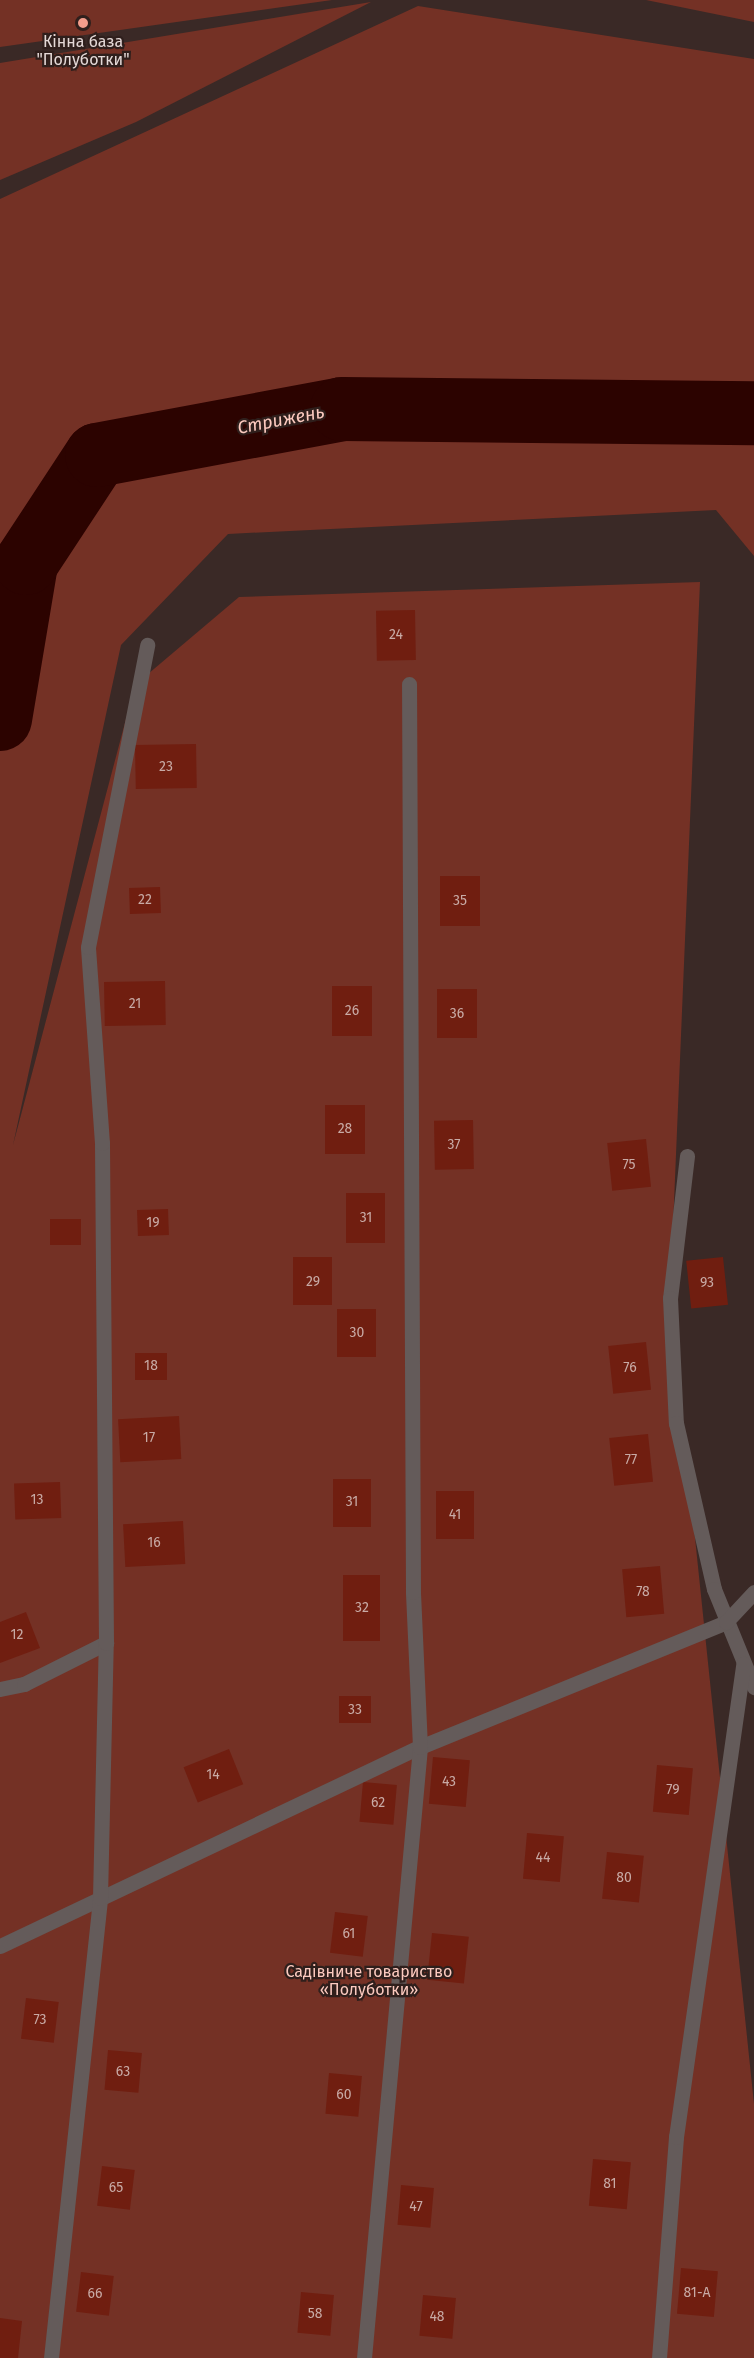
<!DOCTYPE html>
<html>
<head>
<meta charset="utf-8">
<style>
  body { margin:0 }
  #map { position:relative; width:754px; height:2358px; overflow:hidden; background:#3a2926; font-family:"Fira Sans",sans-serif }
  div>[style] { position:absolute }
  .green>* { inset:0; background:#743125 }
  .river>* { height:64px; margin:-32px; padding:0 32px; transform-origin:32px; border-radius:32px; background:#2c0300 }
  .building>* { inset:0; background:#701e10; transform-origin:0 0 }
  .service>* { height:15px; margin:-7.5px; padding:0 7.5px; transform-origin:7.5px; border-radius:7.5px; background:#645b5a }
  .minor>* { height:15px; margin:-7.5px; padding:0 7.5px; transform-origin:7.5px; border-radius:7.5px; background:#645b5a }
  .dots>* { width:16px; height:16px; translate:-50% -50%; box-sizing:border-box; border:3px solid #2f1f1c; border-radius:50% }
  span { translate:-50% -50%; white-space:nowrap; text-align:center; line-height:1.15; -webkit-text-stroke:4.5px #2f1f1c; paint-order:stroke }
  .number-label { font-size:14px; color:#c8aaa5 }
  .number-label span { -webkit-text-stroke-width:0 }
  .poi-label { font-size:16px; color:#e5d9d7 }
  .park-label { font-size:16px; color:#fccabf }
  .water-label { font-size:18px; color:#fdcbc0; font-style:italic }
</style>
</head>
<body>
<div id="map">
  <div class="green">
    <div style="clip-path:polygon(0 0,332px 0,0 47px)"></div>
    <div style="clip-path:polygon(646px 0,754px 0,754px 22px)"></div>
    <div style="clip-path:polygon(371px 2px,136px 122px,0 180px,0 63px)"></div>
    <div style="clip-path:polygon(418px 6px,754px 59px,754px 556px,716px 510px,228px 534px,121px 645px,13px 1145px,135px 685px,239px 597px,700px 582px,670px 1298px,754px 2104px,754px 2358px,0 2358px,0 199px)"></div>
  </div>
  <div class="river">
    <div style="left:0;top:719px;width:158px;rotate:-80.5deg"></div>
    <div style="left:26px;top:563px;width:129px;rotate:-56.7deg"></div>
    <div style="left:97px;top:455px;width:249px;rotate:-10.6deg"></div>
    <div style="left:342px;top:409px;width:412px;rotate:0.6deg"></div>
  </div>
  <div class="building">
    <div style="left:415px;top:610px;width:50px;height:39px;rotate:89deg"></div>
    <div style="left:196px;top:744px;width:44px;height:61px;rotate:89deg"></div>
    <div style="left:480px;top:876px;width:50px;height:40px;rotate:90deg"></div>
    <div style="left:160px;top:887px;width:26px;height:31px;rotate:88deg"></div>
    <div style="left:165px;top:981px;width:44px;height:61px;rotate:89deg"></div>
    <div style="left:372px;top:986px;width:50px;height:40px;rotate:90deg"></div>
    <div style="left:477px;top:989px;width:49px;height:40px;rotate:90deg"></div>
    <div style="left:325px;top:1105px;width:40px;height:49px"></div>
    <div style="left:473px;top:1120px;width:49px;height:39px;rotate:89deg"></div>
    <div style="left:646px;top:1139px;width:48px;height:39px;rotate:84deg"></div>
    <div style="left:346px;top:1193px;width:39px;height:50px"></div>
    <div style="left:168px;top:1209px;width:26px;height:31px;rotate:88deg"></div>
    <div style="left:50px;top:1219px;width:31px;height:26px"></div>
    <div style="left:332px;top:1257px;width:48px;height:39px;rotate:90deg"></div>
    <div style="left:723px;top:1257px;width:48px;height:37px;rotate:84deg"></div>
    <div style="left:337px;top:1309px;width:39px;height:48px"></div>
    <div style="left:646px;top:1342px;width:48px;height:38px;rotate:84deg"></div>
    <div style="left:135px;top:1353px;width:32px;height:27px"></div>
    <div style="left:179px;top:1416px;width:43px;height:61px;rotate:87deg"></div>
    <div style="left:648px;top:1434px;width:48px;height:39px;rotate:84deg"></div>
    <div style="left:333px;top:1479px;width:38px;height:48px"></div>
    <div style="left:60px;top:1482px;width:36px;height:46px;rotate:88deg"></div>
    <div style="left:436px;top:1491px;width:38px;height:48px"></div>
    <div style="left:183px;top:1521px;width:43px;height:60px;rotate:87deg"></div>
    <div style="left:660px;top:1566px;width:48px;height:38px;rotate:85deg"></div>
    <div style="left:343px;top:1575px;width:37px;height:66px"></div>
    <div style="clip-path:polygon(26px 1612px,40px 1648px,0 1663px,0 1622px)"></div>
    <div style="left:339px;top:1696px;width:32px;height:27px"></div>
    <div style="left:229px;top:1749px;width:38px;height:49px;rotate:68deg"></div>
    <div style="left:433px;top:1757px;width:37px;height:47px;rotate:5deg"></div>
    <div style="left:657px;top:1765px;width:36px;height:47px;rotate:5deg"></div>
    <div style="left:363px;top:1782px;width:34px;height:40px;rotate:5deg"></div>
    <div style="left:527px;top:1833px;width:37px;height:46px;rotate:5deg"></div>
    <div style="left:607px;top:1852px;width:37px;height:47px;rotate:6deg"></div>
    <div style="left:335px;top:1912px;width:33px;height:41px;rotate:7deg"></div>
    <div style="left:432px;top:1933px;width:37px;height:47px;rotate:6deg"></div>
    <div style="left:26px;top:1998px;width:33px;height:41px;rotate:7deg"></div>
    <div style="left:108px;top:2050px;width:34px;height:40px;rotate:5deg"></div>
    <div style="left:329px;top:2073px;width:33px;height:41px;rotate:5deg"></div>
    <div style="left:593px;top:2159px;width:38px;height:47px;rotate:5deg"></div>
    <div style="left:102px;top:2166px;width:33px;height:40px;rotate:7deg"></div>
    <div style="left:401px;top:2185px;width:33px;height:40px;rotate:5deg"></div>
    <div style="left:681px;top:2268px;width:37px;height:46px;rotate:5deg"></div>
    <div style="left:81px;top:2272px;width:33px;height:40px;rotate:7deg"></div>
    <div style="left:301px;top:2292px;width:33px;height:41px;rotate:5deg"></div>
    <div style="left:423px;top:2295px;width:33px;height:41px;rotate:5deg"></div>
    <div style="clip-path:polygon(0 2318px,22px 2321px,18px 2358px,0 2358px)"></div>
  </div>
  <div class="service">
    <div style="left:687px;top:1156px;width:143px;rotate:96.8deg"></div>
    <div style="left:670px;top:1298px;width:125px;rotate:87.3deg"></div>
    <div style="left:676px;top:1423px;width:170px;rotate:77.1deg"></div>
    <div style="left:714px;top:1589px;width:106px;rotate:67.8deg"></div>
    <div style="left:0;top:1689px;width:25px;rotate:-12deg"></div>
    <div style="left:24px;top:1684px;width:92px;rotate:-26.6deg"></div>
  </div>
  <div class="minor">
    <div style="left:0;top:1946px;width:465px;rotate:-25.4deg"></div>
    <div style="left:420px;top:1747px;width:331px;rotate:-22.2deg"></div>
    <div style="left:726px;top:1622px;width:41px;rotate:-47deg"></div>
    <div style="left:51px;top:2358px;width:463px;rotate:-83.9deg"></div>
    <div style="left:100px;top:1898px;width:255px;rotate:-88.7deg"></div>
    <div style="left:106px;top:1643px;width:500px;rotate:-90.46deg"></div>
    <div style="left:102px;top:1143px;width:196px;rotate:-94.1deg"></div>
    <div style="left:88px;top:947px;width:308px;rotate:-78.9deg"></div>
    <div style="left:364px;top:2358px;width:614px;rotate:-84.76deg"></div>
    <div style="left:420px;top:1747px;width:155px;rotate:-92.6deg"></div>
    <div style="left:413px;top:1592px;width:908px;rotate:-90.25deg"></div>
    <div style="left:659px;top:2358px;width:222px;rotate:-85.6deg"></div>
    <div style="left:676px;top:2137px;width:478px;rotate:-81.9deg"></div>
  </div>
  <div class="dots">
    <div style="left:83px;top:23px;background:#f49d8c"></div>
  </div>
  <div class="number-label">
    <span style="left:396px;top:635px">24</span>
    <span style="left:166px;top:767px">23</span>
    <span style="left:145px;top:900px">22</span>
    <span style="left:460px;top:901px">35</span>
    <span style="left:135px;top:1004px">21</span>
    <span style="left:352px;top:1011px">26</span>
    <span style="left:457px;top:1014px">36</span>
    <span style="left:345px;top:1129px">28</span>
    <span style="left:454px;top:1145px">37</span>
    <span style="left:629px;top:1165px">75</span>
    <span style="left:366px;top:1218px">31</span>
    <span style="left:153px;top:1223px">19</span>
    <span style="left:313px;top:1282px">29</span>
    <span style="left:707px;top:1283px">93</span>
    <span style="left:357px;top:1333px">30</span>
    <span style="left:151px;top:1366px">18</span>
    <span style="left:630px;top:1368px">76</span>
    <span style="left:149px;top:1438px">17</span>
    <span style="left:631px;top:1460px">77</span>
    <span style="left:37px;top:1500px">13</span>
    <span style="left:352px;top:1502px">31</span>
    <span style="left:455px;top:1515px">41</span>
    <span style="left:154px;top:1543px">16</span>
    <span style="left:643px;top:1592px">78</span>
    <span style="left:362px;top:1608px">32</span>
    <span style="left:17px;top:1635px">12</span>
    <span style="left:355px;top:1710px">33</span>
    <span style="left:213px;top:1775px">14</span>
    <span style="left:449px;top:1782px">43</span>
    <span style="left:673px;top:1790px">79</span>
    <span style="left:378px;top:1803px">62</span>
    <span style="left:543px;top:1858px">44</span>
    <span style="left:624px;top:1878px">80</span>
    <span style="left:349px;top:1934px">61</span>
    <span style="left:40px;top:2020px">73</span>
    <span style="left:123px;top:2072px">63</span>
    <span style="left:344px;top:2095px">60</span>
    <span style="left:610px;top:2184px">81</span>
    <span style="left:116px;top:2188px">65</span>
    <span style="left:416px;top:2207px">47</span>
    <span style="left:697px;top:2293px">81-А</span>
    <span style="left:95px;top:2294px">66</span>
    <span style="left:315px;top:2314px">58</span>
    <span style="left:437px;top:2317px">48</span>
  </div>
  <div class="poi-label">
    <span style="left:83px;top:51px">Кінна база<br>"Полуботки"</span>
  </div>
  <div class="park-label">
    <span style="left:369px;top:1981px">Садівниче товариство<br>«Полуботки»</span>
  </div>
  <div class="water-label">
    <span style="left:281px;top:420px;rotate:-11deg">Стрижень</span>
  </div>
</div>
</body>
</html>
